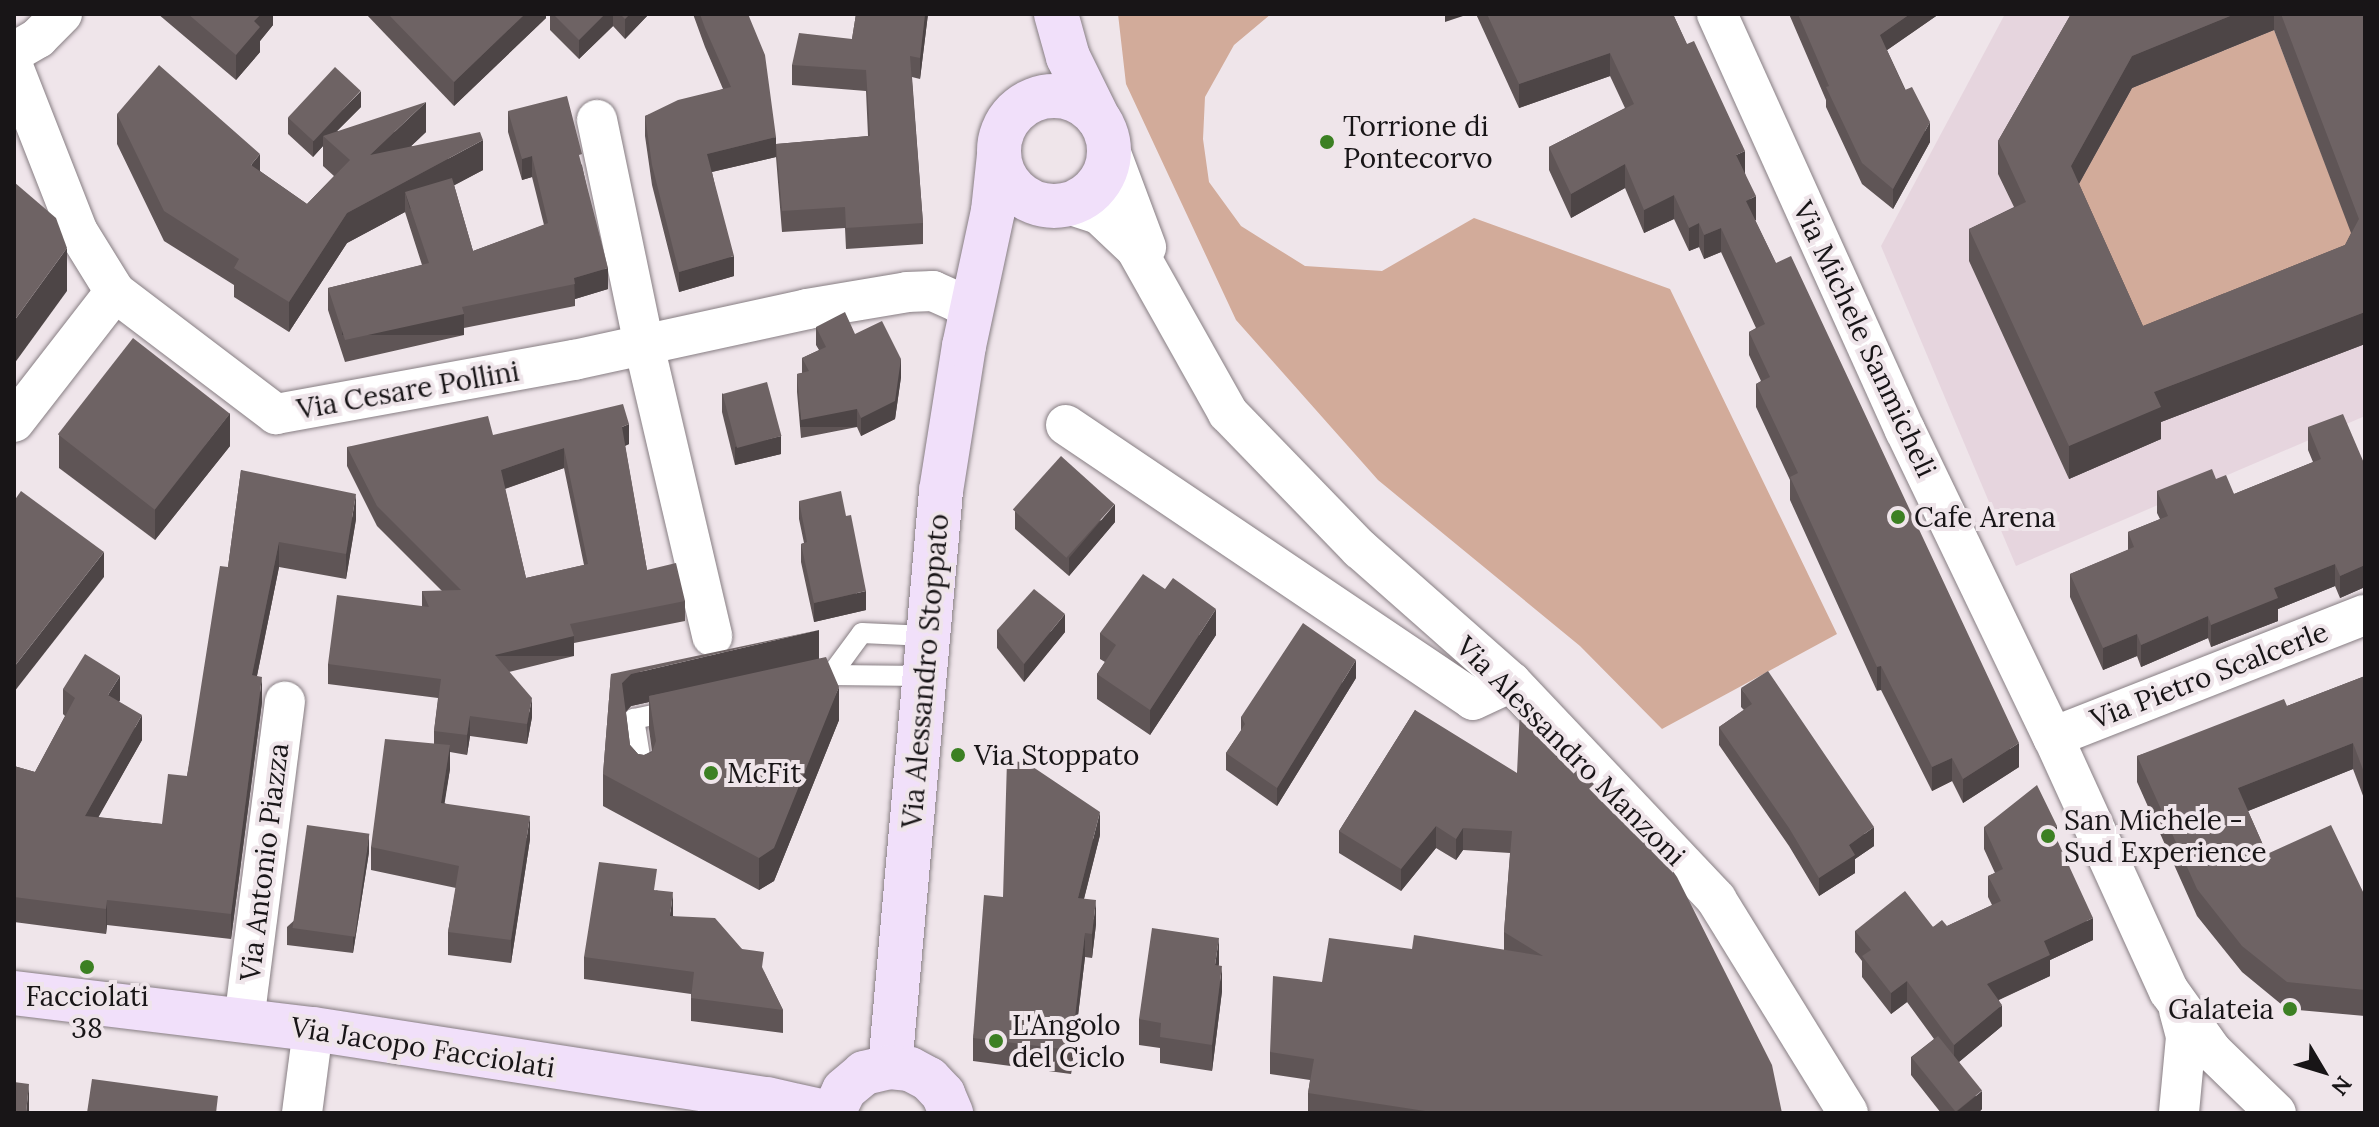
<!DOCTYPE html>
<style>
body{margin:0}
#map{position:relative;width:2379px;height:1127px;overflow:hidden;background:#efe5ea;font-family:Lora,serif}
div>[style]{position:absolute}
.built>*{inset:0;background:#e6d5de}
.green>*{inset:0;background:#d2ab9a}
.roads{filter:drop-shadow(0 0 2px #877e83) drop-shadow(0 0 2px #877e83)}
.lane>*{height:20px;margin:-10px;padding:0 10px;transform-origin:10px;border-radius:10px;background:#fff}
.street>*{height:40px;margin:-20px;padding:0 20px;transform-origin:20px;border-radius:20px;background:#fff}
.secondary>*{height:44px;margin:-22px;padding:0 22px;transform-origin:22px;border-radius:22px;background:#f1e0fa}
.secondary>.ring{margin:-22px;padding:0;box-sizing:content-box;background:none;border:44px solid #f1e0fa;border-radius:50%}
.wall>*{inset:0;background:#5f5556}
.shaded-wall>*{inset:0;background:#4d4546;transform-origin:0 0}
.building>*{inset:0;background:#6e6364;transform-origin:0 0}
.dots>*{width:22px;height:22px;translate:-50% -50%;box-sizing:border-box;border:4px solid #efe5ea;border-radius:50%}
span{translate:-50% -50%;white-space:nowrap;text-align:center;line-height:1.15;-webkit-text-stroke:8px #efe5ea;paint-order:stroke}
.poi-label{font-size:28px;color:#181517}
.left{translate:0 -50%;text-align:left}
.right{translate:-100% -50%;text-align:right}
.street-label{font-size:28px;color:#181517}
.frame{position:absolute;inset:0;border:16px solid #181517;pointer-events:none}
.north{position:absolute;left:2283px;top:1031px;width:80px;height:80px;-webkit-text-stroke:6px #efe5ea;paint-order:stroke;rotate:128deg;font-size:22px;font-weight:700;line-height:32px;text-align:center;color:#181517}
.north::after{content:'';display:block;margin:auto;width:28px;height:36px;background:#181517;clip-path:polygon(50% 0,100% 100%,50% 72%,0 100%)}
</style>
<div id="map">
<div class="built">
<div style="clip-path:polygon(2005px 14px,2365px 14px,2365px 416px,2016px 566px,1881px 246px)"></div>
</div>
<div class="green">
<div style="clip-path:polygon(1118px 14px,1271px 14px,1234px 45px,1205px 97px,1203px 139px,1209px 182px,1241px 226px,1305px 266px,1382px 271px,1474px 218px,1670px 289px,1837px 634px,1662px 729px,1580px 646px,1378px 480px,1236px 320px,1126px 84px)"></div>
<div style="clip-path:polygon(2274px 30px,2359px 252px,2143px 358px,2071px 198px,2132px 88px)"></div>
</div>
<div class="roads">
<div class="lane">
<div style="left:831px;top:675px;width:52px;rotate:-53.6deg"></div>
<div style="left:862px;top:633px;width:65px;rotate:2.6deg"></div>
<div style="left:809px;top:680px;width:23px;rotate:-13deg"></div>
<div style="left:831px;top:675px;width:92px;rotate:0.6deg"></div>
<div style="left:643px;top:775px;width:57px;rotate:-99.1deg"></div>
<div style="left:634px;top:719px;width:40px;rotate:-12deg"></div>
</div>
<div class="street">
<div style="left:1717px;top:14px;width:457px;rotate:65.7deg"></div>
<div style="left:1905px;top:430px;width:341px;rotate:64.3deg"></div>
<div style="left:2053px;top:737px;width:279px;rotate:65.5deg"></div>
<div style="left:2169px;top:991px;width:74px;rotate:54.4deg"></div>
<div style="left:2212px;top:1051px;width:89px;rotate:44.1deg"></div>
<div style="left:14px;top:52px;width:28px;rotate:-30deg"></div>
<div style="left:38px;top:38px;width:34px;rotate:-45deg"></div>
<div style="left:14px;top:69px;width:175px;rotate:68.6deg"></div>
<div style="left:78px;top:232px;width:70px;rotate:58.3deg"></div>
<div style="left:115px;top:292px;width:202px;rotate:37.2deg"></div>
<div style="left:276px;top:414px;width:303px;rotate:-10.3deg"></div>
<div style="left:574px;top:360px;width:239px;rotate:-12.3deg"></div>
<div style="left:807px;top:309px;width:101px;rotate:-9.6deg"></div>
<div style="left:907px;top:292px;width:26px;rotate:-2deg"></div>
<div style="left:933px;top:291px;width:27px;rotate:24deg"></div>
<div style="left:958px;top:302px;width:17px;rotate:45deg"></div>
<div style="left:597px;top:120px;width:230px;rotate:78.2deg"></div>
<div style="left:644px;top:345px;width:299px;rotate:76.8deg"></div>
<div style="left:1109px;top:148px;width:106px;rotate:69.5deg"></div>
<div style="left:1068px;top:204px;width:33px;rotate:18deg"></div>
<div style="left:1099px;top:214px;width:51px;rotate:43.4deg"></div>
<div style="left:1136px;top:249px;width:188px;rotate:60.7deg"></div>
<div style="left:1228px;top:413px;width:190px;rotate:45.9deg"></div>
<div style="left:1360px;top:549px;width:201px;rotate:41.4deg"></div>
<div style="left:1511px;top:682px;width:299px;rotate:46.6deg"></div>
<div style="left:1716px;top:899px;width:251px;rotate:58.3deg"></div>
<div style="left:14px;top:422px;width:165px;rotate:-52.2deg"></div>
<div style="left:1066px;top:425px;width:491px;rotate:34deg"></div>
<div style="left:1473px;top:700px;width:42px;rotate:-25.3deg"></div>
<div style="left:2053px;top:737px;width:335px;rotate:-21.4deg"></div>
<div style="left:2179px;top:1010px;width:28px;rotate:75deg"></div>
<div style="left:2186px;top:1037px;width:76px;rotate:95.3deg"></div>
<div style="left:244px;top:1021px;width:322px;rotate:-82.7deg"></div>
<div style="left:302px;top:1113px;width:85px;rotate:-82.5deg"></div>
</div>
<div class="secondary">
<div style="left:1056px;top:14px;width:45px;rotate:74.4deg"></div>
<div style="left:1068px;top:57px;width:68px;rotate:63.8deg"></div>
<div class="ring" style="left:999px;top:96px;width:66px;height:66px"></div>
<div style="left:14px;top:993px;width:301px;rotate:6.9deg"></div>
<div style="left:313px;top:1029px;width:459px;rotate:8.8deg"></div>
<div style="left:767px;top:1099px;width:64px;rotate:12.7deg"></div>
<div style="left:890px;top:1067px;width:578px;rotate:-84.94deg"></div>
<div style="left:941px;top:491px;width:147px;rotate:-81deg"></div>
<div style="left:964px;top:346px;width:138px;rotate:-77.9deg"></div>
<div style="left:993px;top:211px;width:56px;rotate:-83.9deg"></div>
<div style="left:833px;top:1113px;width:25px;rotate:-64deg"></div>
<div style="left:844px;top:1090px;width:26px;rotate:-40deg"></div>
<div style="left:864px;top:1073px;width:27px;rotate:-13deg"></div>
<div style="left:890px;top:1067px;width:20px;rotate:6deg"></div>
<div style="left:910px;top:1069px;width:21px;rotate:28deg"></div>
<div style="left:929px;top:1079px;width:21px;rotate:47deg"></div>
<div style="left:943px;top:1094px;width:21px;rotate:67deg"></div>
</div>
</div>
<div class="wall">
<div style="clip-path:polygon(158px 14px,273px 14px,273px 25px,260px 41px,260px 52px,236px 80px)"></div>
<div style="clip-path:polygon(366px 14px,546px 14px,546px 18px,454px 106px)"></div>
<div style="clip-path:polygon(550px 14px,649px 14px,625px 39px,613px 26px,579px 59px,550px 30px)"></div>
<div style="clip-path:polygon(693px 14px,748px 14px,776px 144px,868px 136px,866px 91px,792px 85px,792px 65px,852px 39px,856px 14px,928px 14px,920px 79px,912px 77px,923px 223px,923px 244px,846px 249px,845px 228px,782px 232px,776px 157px,712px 172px,734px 276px,679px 292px,652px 185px,645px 136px,645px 116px,723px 89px,705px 47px)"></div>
<div style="clip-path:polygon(1476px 14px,1673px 14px,1745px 173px,1755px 220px,2019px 767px,1963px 803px,1952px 781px,1932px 791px,1881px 690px,1877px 691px,1790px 500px,1790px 480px,1756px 407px,1756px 384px,1761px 381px,1749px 355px,1749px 332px,1756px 328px,1721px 252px,1704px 259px,1699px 247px,1689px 251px,1674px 219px,1644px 233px,1625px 188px,1571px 218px,1549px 170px,1549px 147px,1625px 108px,1610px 76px,1519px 108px)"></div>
<div style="clip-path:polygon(1789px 14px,1939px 14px,1887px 50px,1930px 142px,1893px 209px,1862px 184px,1826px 107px,1826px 100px)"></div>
<div style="clip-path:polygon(evenodd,2071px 14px,2365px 14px,2365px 344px,2161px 422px,2161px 439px,2069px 479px,1969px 261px,1969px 229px,2014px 207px,1998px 174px,1998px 141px,2071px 14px,2274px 30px,2351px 233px,2345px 245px,2143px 326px,2079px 184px,2132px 88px,2274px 30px)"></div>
<div style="clip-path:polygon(361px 107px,337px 131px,426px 132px,411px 146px,483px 170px,454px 185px,473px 251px,544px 225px,532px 177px,522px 180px,508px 132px,508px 111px,582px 165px,608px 289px,575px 299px,575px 306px,464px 328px,464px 335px,345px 362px,328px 310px,328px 288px,422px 265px,405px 212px,347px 243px,289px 332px,234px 297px,234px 285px,164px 241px,117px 144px,117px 114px,260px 171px,307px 204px,334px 176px,323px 166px,323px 146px,313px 157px,288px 134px,288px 118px)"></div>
<div style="clip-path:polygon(816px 327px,855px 334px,901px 377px,895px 419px,861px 436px,857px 427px,801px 438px,797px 392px,797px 374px,802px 373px,802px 358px,819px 350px,816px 345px)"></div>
<div style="clip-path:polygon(722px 393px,781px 454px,735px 465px,722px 412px)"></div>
<div style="clip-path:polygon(2308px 427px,2364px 463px,2365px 462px,2365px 587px,2340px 598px,2335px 586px,2278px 609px,2278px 621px,2211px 647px,2208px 638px,2141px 667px,2137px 656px,2103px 670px,2070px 597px,2070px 574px,2128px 550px,2128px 532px,2160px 519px,2157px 513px,2157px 491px,2216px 479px,2234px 494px,2313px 462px,2308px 450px)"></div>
<div style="clip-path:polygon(59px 435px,230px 446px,155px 540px,59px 468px)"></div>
<div style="clip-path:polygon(evenodd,493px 435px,629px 444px,625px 446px,647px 570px,685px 601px,685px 621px,574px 643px,574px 656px,509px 672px,532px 717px,527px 744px,470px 736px,467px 755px,450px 752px,450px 769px,444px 803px,530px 839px,511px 963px,448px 955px,448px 932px,456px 888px,371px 870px,371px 847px,434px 744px,434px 731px,438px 698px,328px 684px,328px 664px,422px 606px,422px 591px,442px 591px,377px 526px,347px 466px,347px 447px,493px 435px,564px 468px,584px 565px,526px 578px,505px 489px,564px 468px)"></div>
<div style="clip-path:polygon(241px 470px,356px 519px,346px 579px,279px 567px,257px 676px,262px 702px,231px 939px,107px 925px,106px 934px,14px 922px,14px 766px,35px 772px,65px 716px,63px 714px,63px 689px,120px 700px,119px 702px,142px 740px,98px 817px,162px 824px,187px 776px,228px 567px)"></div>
<div style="clip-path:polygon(799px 501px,866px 610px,814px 622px,801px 562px,801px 544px,804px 543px,799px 519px)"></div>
<div style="clip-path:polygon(1015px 511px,1115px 522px,1069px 576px,1015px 529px)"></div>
<div style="clip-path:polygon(997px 630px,1065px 632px,1024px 682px,997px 648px)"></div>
<div style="clip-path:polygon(1100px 633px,1216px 635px,1150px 735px,1097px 699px,1097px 674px,1105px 662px,1100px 659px)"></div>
<div style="clip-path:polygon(evenodd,819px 658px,839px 720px,774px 881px,759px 890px,603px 806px,603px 774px,611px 674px,819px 658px,649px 702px,649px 729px,652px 751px,644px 755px,638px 754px,630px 745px,626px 712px,631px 706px,649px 702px)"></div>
<div style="clip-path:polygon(2365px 676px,2365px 801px,2353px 769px,2248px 811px,2267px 854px,2365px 896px,2365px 1016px,2287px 1009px,2242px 972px,2197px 916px,2137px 782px,2137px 756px,2287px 706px)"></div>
<div style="clip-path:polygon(1356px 678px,1277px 806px,1226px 770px,1226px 753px,1241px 731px,1241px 717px)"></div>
<div style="clip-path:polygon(1741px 688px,1874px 846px,1855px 859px,1855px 873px,1819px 896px,1789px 846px,1719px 745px,1719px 727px,1744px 710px,1741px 707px)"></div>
<div style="clip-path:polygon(1415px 710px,1782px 1113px,1308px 1113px,1308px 1093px,1310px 1080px,1270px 1074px,1270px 1052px,1322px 982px,1412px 949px,1504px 950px,1504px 932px,1510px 853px,1463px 850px,1456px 860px,1436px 848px,1401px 891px,1339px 853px,1339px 831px)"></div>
<div style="clip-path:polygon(1984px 827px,2057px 840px,2093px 940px,2050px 960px,2050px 976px,1999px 1000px,2002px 1026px,1959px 1062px,1982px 1109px,1978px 1113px,1941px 1113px,1911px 1075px,1911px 1057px,1934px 1039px,1907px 1002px,1891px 1014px,1862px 977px,1862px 961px,1855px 952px,1855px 931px,1947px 926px,1992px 905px,1988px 897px,1988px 876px,1995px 873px,1984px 849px)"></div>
<div style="clip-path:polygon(1100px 835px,1084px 899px,1096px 924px,1092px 958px,1085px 957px,1071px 1074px,973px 1061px,973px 1038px,1003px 897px)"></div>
<div style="clip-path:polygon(369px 852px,353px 953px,287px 945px,287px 927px)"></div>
<div style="clip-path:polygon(657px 890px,673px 916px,742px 949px,764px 972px,783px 1010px,783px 1033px,691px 1021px,691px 994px,584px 979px,584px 957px)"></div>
<div style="clip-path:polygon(1218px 965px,1222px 991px,1212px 1071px,1160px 1063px,1160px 1048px,1139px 1045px,1139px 1019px)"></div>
</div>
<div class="shaded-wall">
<div style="clip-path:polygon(261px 14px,273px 14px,273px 25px,260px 41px,260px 52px,236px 80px,236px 55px,254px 21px)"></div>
<div style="clip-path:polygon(525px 14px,546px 14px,546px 18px,454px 106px,454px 82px)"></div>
<div style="clip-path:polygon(605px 14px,613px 14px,613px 26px,579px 59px,579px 40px)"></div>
<div style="clip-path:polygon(630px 14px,649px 14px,625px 39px,625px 19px)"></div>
<div style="clip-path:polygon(925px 14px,928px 14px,920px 79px,920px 58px)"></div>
<div style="clip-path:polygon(1445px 14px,1469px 14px,1445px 22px)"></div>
<div style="clip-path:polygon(1910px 14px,1939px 14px,1880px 55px,1880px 35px)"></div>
<div style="clip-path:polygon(2235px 14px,2274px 14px,2274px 30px,2132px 88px,2071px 198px,2071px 166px,2132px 56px)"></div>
<div style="clip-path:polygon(1610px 53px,1610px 76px,1519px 108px,1519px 84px)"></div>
<div style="clip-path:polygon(361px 91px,361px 107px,328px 140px,323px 136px,323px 146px,313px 157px,313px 140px)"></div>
<div style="clip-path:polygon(426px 102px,426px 132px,370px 185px,370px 155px)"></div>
<div style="clip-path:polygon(1930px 122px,1930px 142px,1893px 209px,1893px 189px)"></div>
<div style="clip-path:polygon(776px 137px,776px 157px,707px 173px,707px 154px)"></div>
<div style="clip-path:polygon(483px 140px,483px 170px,410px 209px,405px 192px,405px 212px,347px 243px,289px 332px,289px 302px,347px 213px)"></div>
<div style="clip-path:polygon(1745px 151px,1745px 175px,1736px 155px)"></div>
<div style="clip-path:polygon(260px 154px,260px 184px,251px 165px)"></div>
<div style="clip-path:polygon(532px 156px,532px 177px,522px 180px,522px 159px)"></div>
<div style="clip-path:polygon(1625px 164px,1625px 188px,1571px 218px,1571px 194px)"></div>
<div style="clip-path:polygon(1674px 195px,1674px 219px,1644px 233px,1644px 210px)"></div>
<div style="clip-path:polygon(1756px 196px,1756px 220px,1746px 225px,1746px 201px)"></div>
<div style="clip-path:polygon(1699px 223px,1699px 247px,1689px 251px,1689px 228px)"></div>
<div style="clip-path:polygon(1721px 228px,1721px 252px,1704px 259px,1704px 235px)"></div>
<div style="clip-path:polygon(67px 248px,67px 291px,14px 364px,14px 321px)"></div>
<div style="clip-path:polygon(734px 256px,734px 276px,679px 292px,679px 272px)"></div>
<div style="clip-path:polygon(608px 268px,608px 289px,575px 299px,574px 278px)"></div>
<div style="clip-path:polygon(2365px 312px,2365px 344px,2161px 422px,2161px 439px,2069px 479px,2069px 446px,2154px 392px)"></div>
<div style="left:464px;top:314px;width:21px;height:122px;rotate:90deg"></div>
<div style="clip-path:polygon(901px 359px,901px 377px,895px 419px,861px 436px,861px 418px)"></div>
<div style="left:857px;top:409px;width:18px;height:57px;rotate:90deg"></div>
<div style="clip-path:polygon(230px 413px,230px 446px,155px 540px,155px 508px)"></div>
<div style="clip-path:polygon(629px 424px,629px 444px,622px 447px,622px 427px)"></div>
<div style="clip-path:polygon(781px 436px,781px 454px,735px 465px,735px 447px)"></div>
<div style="clip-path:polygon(564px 448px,564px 468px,501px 490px,501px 470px)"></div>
<div style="clip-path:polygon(356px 494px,356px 519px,346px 579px,346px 554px)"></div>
<div style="clip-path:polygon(1115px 504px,1115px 522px,1069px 576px,1069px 558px)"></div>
<div style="clip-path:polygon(279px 542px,279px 567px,252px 700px,252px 675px)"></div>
<div style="clip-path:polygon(104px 552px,104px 577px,14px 692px,14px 667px)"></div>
<div style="clip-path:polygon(2335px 564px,2335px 586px,2278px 609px,2278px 621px,2211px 647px,2211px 625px,2274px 588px)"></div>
<div style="clip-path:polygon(2365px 565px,2365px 587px,2340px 598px,2340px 576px)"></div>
<div style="clip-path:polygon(866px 591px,866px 610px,814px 622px,814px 603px)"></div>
<div style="clip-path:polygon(1216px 609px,1216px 635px,1150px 735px,1150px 710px)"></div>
<div style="clip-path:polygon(1065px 614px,1065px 632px,1024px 682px,1024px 664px)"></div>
<div style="clip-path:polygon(2208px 616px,2208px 638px,2141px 667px,2141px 645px)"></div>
<div style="clip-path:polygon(819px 630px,819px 663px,649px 696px,649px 702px,631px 706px,622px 715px,622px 683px,631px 674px)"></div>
<div style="clip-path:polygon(2137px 634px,2137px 656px,2103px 670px,2103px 648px)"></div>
<div style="left:574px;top:636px;width:20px;height:81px;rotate:90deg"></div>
<div style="clip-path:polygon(1356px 660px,1356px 678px,1277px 806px,1277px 788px)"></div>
<div style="left:1881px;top:666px;width:24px;height:4px;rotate:90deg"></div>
<div style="clip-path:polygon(120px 676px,120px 700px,108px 720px,108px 695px)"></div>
<div style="clip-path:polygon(262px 677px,262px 702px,231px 939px,231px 914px)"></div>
<div style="clip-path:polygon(839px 687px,839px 720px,774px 881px,759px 890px,759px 858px)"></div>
<div style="clip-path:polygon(532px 698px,532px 717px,527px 744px,527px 724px)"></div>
<div style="clip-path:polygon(142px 715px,142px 740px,85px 841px,85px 816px)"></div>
<div style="clip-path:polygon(470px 716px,470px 736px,467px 755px,467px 735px)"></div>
<div style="clip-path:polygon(2019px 743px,2019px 767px,1963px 803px,1963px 779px)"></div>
<div style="clip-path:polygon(2353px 743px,2353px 769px,2238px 815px,2238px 788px)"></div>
<div style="clip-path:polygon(450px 745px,450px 769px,441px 826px,441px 803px)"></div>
<div style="clip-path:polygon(1952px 758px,1952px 781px,1932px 791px,1932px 767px)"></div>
<div style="clip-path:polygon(1100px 812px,1100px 835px,1078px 922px,1078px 898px)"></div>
<div style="clip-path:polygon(530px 816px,530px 839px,511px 963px,511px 940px)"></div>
<div style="clip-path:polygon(1436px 826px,1436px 848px,1401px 891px,1401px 869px)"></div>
<div style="clip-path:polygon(2057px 826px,2057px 848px,2052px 829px)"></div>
<div style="clip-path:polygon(1874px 827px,1874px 846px,1855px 859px,1855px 873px,1819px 896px,1819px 878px,1849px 845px)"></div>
<div style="clip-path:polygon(1463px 828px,1463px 850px,1456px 860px,1456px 839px)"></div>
<div style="clip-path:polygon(369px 834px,369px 852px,353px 953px,353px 935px)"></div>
<div style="clip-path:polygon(673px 892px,673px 915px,670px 939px,670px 916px)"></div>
<div style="clip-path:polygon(107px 900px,107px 925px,106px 934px,106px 909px)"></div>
<div style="clip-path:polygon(1096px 900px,1096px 924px,1092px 958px,1092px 934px)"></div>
<div style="clip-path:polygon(2093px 918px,2093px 940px,2050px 960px,2050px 976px,1987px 1005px,1987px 984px,2044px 941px)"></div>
<div style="clip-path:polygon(1085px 933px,1085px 957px,1071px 1074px,1071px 1050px)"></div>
<div style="clip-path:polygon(1219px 938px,1219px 964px,1215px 990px,1215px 965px)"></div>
<div style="clip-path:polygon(1222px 966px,1222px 991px,1212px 1071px,1212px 1045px)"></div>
<div style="clip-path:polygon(1907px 981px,1907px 1002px,1891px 1014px,1891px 993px)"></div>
<div style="clip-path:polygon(2002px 1005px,2002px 1026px,1954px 1066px,1954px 1045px)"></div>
<div style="clip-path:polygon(29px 1084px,29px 1113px,26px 1113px)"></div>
<div style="clip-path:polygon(1982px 1091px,1982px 1109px,1978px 1113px,1955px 1113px)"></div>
</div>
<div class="building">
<div style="clip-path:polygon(188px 14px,261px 14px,254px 21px,260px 27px,236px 55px)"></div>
<div style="clip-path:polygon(388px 14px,525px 14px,454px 82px)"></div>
<div style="clip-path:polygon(553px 14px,605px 14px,579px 40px)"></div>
<div style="clip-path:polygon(620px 14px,630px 14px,625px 19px)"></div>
<div style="clip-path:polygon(700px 14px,748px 14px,765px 55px,776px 137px,707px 154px,734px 256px,679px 272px,652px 165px,645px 116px,678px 100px,731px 87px,705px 28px)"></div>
<div style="clip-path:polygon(856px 14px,925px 14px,920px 58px,910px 56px,923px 223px,846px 228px,845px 207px,782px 211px,776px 144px,870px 136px,866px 70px,792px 65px,799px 33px,852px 39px)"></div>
<div style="clip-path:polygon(1487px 14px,1673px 14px,1687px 44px,1694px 41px,1745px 151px,1736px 155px,1756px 196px,1746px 201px,1776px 263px,1791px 256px,2019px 743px,1963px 779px,1952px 758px,1932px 767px,1881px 666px,1877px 667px,1790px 477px,1798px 473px,1756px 384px,1770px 377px,1749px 332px,1765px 324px,1721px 228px,1704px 235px,1699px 223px,1689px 228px,1674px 195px,1644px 210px,1625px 164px,1571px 194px,1549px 147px,1634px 104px,1610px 53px,1519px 84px)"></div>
<div style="clip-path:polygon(1798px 14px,1910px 14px,1880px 35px,1905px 90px,1912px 87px,1930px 122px,1893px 189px,1862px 163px,1826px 87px,1829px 86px)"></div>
<div style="clip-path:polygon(2071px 14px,2235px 14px,2132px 56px,2071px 166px,2143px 326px,2345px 245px,2359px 219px,2281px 14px,2365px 14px,2365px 312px,2154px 392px,2161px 407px,2069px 446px,1969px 229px,2026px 202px,1998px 141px)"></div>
<div style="clip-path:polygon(159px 65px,260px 154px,251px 165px,307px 204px,350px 160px,323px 136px,426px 102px,370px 155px,480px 132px,483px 140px,347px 213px,289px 302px,234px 268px,239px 259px,164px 211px,117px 114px)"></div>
<div style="left:335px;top:67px;width:35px;height:69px;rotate:43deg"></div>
<div style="clip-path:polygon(567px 96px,582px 154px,579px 155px,608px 268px,574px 278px,575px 284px,462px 307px,464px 314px,345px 340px,328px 288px,429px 263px,405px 192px,452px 178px,473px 251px,548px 223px,532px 156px,522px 159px,508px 111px)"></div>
<div style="clip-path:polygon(14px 182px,56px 218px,67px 248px,14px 321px)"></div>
<div style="clip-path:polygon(845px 312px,855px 334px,882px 321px,901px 359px,895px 401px,861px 418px,857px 409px,801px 420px,797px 374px,809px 371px,802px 358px,826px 347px,816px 327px)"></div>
<div style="left:133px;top:338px;width:123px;height:122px;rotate:38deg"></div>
<div style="left:767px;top:382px;width:56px;height:46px;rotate:75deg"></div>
<div style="clip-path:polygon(evenodd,623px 404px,629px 424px,622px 427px,647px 570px,676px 563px,685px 601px,570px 624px,574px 636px,495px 655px,532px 698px,527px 724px,470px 716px,467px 735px,434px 731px,441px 679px,328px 664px,337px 595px,429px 607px,422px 591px,461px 590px,377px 506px,347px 447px,488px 416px,493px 435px,623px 404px,564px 448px,588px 564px,526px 578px,501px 470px,564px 448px)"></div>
<div style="clip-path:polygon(2343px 414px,2364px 463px,2365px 462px,2365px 565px,2340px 576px,2335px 564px,2274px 588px,2278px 598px,2211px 625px,2208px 616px,2141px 645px,2137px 634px,2103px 648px,2070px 574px,2134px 547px,2128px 532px,2168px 516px,2157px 491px,2212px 469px,2216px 479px,2226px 475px,2234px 494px,2321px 459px,2308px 427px)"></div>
<div style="left:1061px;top:456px;width:72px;height:72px;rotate:42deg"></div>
<div style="clip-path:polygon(241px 470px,356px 494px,346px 554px,279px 542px,252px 675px,262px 677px,231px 914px,107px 900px,106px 909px,14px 897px,14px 766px,35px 772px,75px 698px,63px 689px,85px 654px,120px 676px,108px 695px,142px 715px,85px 816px,162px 824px,168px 774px,187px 776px,220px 566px,228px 567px)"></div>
<div style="clip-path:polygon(21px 491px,104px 552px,14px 667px,14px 501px)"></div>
<div style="clip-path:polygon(841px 491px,846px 516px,851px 515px,866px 591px,814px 603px,801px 544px,807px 542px,799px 501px)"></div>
<div style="clip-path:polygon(1143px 574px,1165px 589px,1173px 578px,1216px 609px,1150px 710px,1097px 674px,1116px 645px,1100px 633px)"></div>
<div style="clip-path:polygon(1034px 589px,1065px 614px,1024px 664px,997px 630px)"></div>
<div style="clip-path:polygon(1303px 623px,1356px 660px,1277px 788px,1226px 753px,1245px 724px,1241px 717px)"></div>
<div style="clip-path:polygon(819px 630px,631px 674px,622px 683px,630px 745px,638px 754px,644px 755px,652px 752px,656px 741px,649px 696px,826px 657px,839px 687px,774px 848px,759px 858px,603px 774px,611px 674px)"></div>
<div style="clip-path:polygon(1768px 671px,1874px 827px,1849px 845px,1855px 855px,1819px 878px,1789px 828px,1719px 727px,1752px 704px,1741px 688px)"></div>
<div style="clip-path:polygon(2365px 676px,2365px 775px,2353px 743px,2238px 788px,2267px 854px,2331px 825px,2365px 896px,2365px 990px,2287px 982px,2242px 946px,2197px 889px,2137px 756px,2284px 699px,2287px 706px)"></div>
<div style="clip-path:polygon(1520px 708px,1659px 851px,1677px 877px,1772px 1065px,1782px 1113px,1438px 1113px,1308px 1093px,1314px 1059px,1270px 1052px,1273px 976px,1322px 982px,1329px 938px,1412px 949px,1414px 935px,1543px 956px,1504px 932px,1512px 831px,1463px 828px,1456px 839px,1436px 826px,1401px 869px,1339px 831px,1415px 710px,1517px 773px)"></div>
<div style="clip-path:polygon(385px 739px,450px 745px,441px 803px,530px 816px,511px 940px,448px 932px,459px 866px,371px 847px)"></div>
<div style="clip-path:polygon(1007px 760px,1027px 763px,1100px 812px,1078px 898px,1096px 900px,1092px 934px,1085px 933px,1071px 1050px,973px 1038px,984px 895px,1003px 897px)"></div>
<div style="clip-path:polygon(2037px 785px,2057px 826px,2052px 829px,2093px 918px,2044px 941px,2050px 955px,1987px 984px,2002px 1005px,1954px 1045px,1907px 981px,1891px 993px,1862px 956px,1871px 950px,1855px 931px,1905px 891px,1933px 927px,1942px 920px,1947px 926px,2001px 901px,1988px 876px,2003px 869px,1984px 827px)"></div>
<div style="left:307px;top:825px;width:63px;height:104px;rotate:8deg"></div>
<div style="clip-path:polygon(599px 862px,657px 869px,654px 890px,673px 892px,670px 916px,715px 918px,742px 949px,764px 952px,762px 967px,783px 1010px,691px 998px,694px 972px,584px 957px)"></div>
<div style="clip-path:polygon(1152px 928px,1219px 938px,1215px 965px,1222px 966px,1212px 1045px,1160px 1037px,1161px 1023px,1139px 1019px)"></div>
<div style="left:1938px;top:1036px;width:70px;height:34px;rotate:51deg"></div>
<div style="clip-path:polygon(92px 1079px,218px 1096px,216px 1113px,87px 1113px)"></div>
<div style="clip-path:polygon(14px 1082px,29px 1084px,26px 1113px,14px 1113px)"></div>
</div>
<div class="dots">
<div style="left:1327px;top:142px;background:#3c8023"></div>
<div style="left:1898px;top:517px;background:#3c8023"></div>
<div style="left:958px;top:755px;background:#3c8023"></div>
<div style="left:711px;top:773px;background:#3c8023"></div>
<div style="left:2048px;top:836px;background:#3c8023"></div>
<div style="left:87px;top:967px;background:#3c8023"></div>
<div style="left:2290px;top:1009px;background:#3c8023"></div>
<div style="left:996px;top:1041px;background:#3c8023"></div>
</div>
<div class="poi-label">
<span class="left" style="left:1343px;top:142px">Torrione di<br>Pontecorvo</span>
<span class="left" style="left:1914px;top:517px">Cafe Arena</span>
<span class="left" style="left:974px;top:755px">Via Stoppato</span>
<span class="left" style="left:727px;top:773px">McFit</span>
<span class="left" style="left:2064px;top:836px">San Michele -<br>Sud Experience</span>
<span style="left:87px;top:1012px">Facciolati<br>38</span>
<span class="right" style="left:2274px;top:1009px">Galateia</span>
<span class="left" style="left:1012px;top:1041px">L'Angolo<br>del Ciclo</span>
</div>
<div class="street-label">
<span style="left:1865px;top:339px;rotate:65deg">Via Michele Sanmicheli</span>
<span style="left:408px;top:390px;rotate:-10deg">Via Cesare Pollini</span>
<span style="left:925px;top:671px;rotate:-85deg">Via Alessandro Stoppato</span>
<span style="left:2209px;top:675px;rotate:-21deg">Via Pietro Scalcerle</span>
<span style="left:1571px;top:751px;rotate:45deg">Via Alessandro Manzoni</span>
<span style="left:264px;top:862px;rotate:-83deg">Via Antonio Piazza</span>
<span style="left:423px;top:1047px;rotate:9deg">Via Jacopo Facciolati</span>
</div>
<div class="frame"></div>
<div class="north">N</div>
</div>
